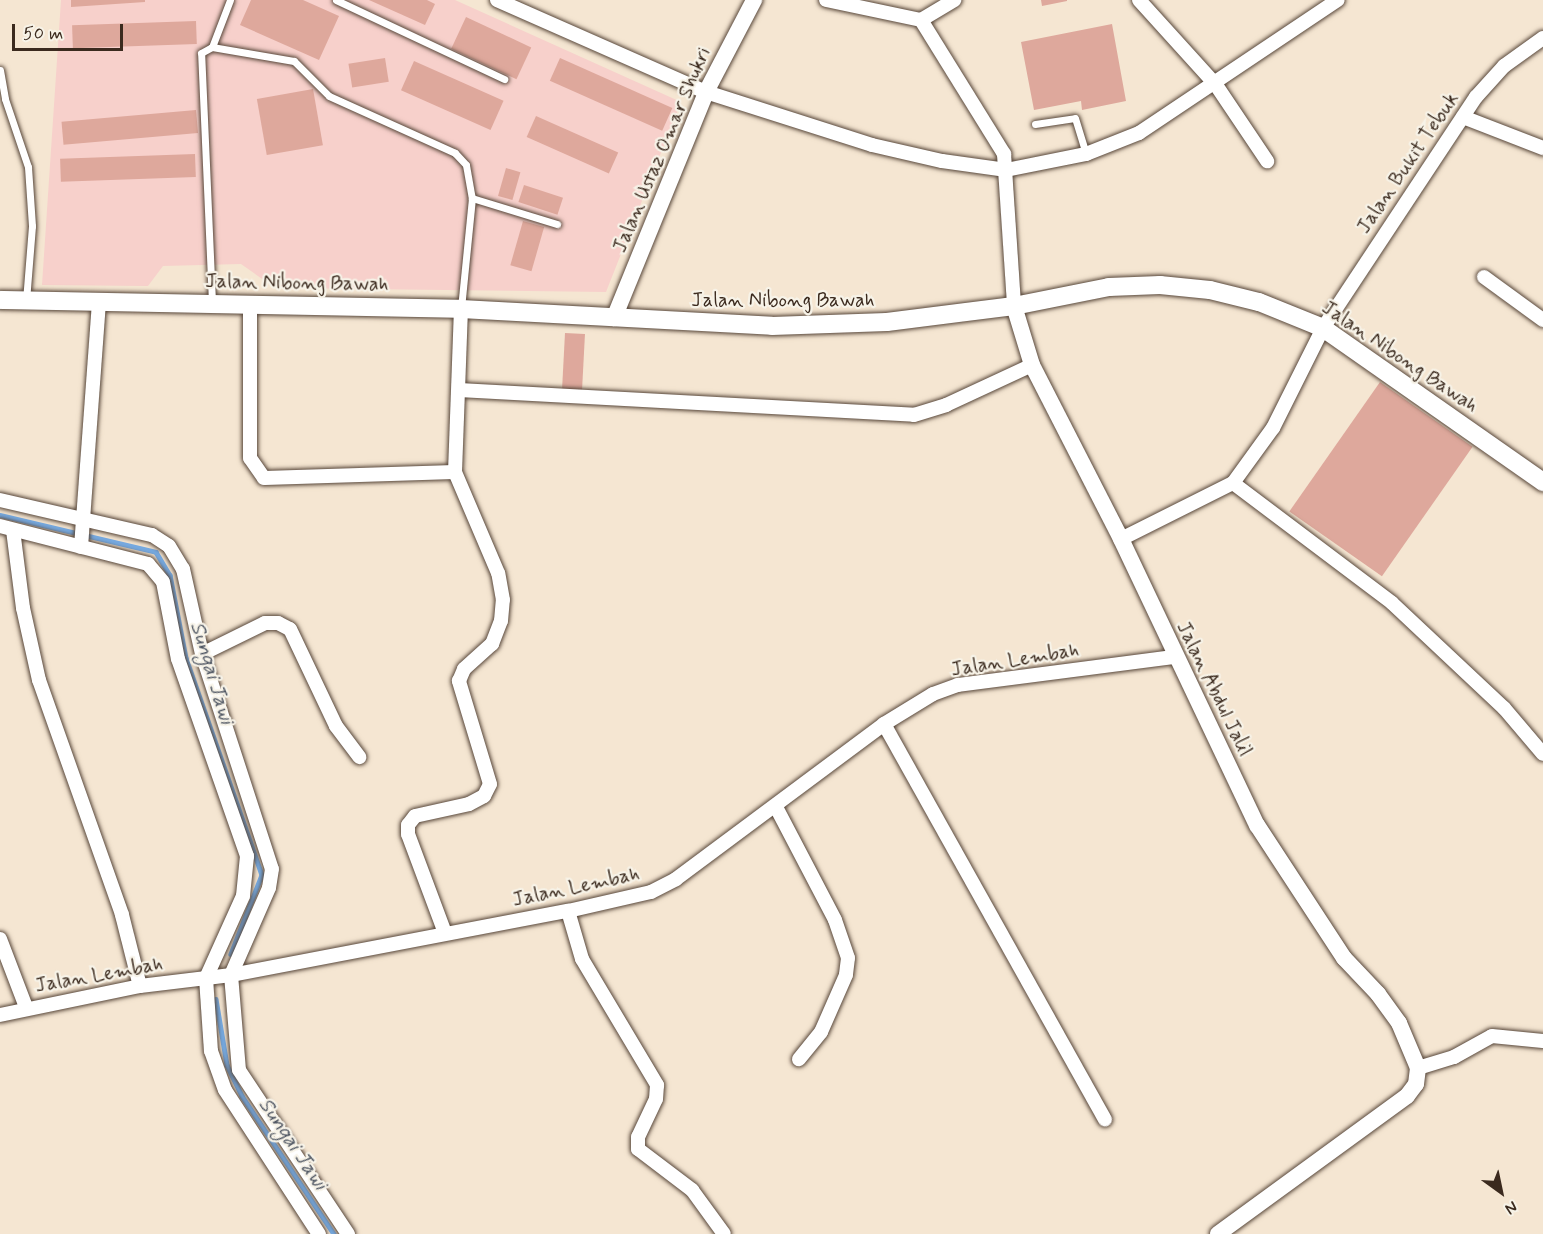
<!DOCTYPE html>
<style>
body{margin:0}
#map{position:relative;width:1543px;height:1234px;overflow:hidden;background:#f5e6d2;font-family:Mynerve,sans-serif}
div>[style]{position:absolute}
.built>*{inset:0;background:#f7d0cb}
.stream>*{height:4.5px;margin:-2.25px;padding:0 2.25px;transform-origin:2.25px;border-radius:2.25px;background:#76aae2}
.building>*{inset:0;background:#dea89c;transform-origin:0 0}
.roads{filter:drop-shadow(0 0 2px #574639) drop-shadow(0 0 2px #574639)}
.service>*{height:7px;margin:-3.5px;padding:0 3.5px;transform-origin:3.5px;border-radius:3.5px;background:#fff}
.minor>*{height:14px;margin:-7px;padding:0 7px;transform-origin:7px;border-radius:7px;background:#fff}
.tertiary>*{height:16px;margin:-8px;padding:0 8px;transform-origin:8px;border-radius:8px;background:#fff}
.secondary>*{height:18px;margin:-9px;padding:0 9px;transform-origin:9px;border-radius:9px;background:#fff}
span{translate:-50% -50%;white-space:nowrap;text-align:center;line-height:1.15;-webkit-text-stroke:4.5px #f7f3e8;paint-order:stroke}
.street-label{font-size:20px;color:#3b2a1e}
.water-label{font-size:21px;color:#505763;font-style:italic}
.north{position:absolute;left:1471px;top:1162px;width:60px;height:60px;-webkit-text-stroke:4px #f7f3e8;paint-order:stroke;rotate:147deg;font-size:16px;font-weight:700;line-height:24px;text-align:center;color:#3b2a1e}
.north::after{content:'';display:block;margin:auto;width:21px;height:27px;background:#3b2a1e;clip-path:polygon(50% 0,100% 100%,50% 72%,0 100%)}
.scale{position:absolute;left:12px;top:24px;width:111px;height:27px;box-sizing:border-box;border:3px solid #3b2a1e;border-top:0;padding-left:8px;font-size:18px;line-height:21px;white-space:nowrap;color:#3b2a1e;-webkit-text-stroke:4px #f7f3e8;paint-order:stroke}
</style>
<div id="map">
<div class="built">
<div style="clip-path:polygon(61px 0,455px 0,681px 102px,606px 292px,275px 288px,241px 264px,163px 266px,148px 286px,42px 285px)"></div>
</div>
<div class="stream">
<div style="left:0;top:515px;width:160px;rotate:13.3deg"></div>
<div style="left:156px;top:552px;width:27px;rotate:59deg"></div>
<div style="left:170px;top:575px;width:85px;rotate:79.1deg"></div>
<div style="left:186px;top:658px;width:230px;rotate:70.7deg"></div>
<div style="left:262px;top:875px;width:85px;rotate:111.4deg"></div>
<div style="left:216px;top:999px;width:67px;rotate:80.5deg"></div>
<div style="left:227px;top:1065px;width:34px;rotate:64deg"></div>
<div style="left:242px;top:1096px;width:166px;rotate:56.3deg"></div>
</div>
<div class="building">
<div style="clip-path:polygon(71px 0,145px 0,145px 2px,71px 7px)"></div>
<div style="clip-path:polygon(251px 0,303px 0,339px 16px,319px 60px,240px 25px)"></div>
<div style="clip-path:polygon(369px 0,427px 0,435px 4px,425px 25px)"></div>
<div style="clip-path:polygon(1041px 0,1067px 0,1067px 1px,1042px 6px)"></div>
<div style="left:466px;top:17px;width:72px;height:35px;rotate:25deg"></div>
<div style="left:196px;top:21px;width:23px;height:124px;rotate:88deg"></div>
<div style="clip-path:polygon(1112px 24px,1126px 101px,1082px 110px,1081px 101px,1034px 110px,1021px 42px)"></div>
<div style="left:385px;top:58px;width:24px;height:37px;rotate:81deg"></div>
<div style="left:560px;top:58px;width:123px;height:25px;rotate:24deg"></div>
<div style="left:414px;top:61px;width:98px;height:32px;rotate:24deg"></div>
<div style="left:313px;top:89px;width:57px;height:57px;rotate:80deg"></div>
<div style="left:196px;top:110px;width:23px;height:135px;rotate:85deg"></div>
<div style="left:536px;top:116px;width:90px;height:23px;rotate:24deg"></div>
<div style="left:195px;top:154px;width:23px;height:135px;rotate:88deg"></div>
<div style="left:506px;top:168px;width:15px;height:29px;rotate:16deg"></div>
<div style="left:524px;top:185px;width:41px;height:18px;rotate:18deg"></div>
<div style="left:523px;top:221px;width:22px;height:46px;rotate:16deg"></div>
<div style="left:565px;top:333px;width:20px;height:57px;rotate:3deg"></div>
<div style="left:1380px;top:382px;width:113px;height:158px;rotate:35deg"></div>
</div>
<div class="roads">
<div class="service">
<div style="left:336px;top:0;width:186px;rotate:25.2deg"></div>
<div style="left:212px;top:47px;width:50px;rotate:-69deg"></div>
<div style="left:0;top:70px;width:29px;rotate:80deg"></div>
<div style="left:5px;top:99px;width:72px;rotate:71.3deg"></div>
<div style="left:28px;top:167px;width:59px;rotate:86.1deg"></div>
<div style="left:32px;top:226px;width:74px;rotate:94.6deg"></div>
<div style="left:1035px;top:124px;width:40px;rotate:-8.5deg"></div>
<div style="left:1075px;top:118px;width:38px;rotate:73deg"></div>
<div style="left:472px;top:198px;width:89px;rotate:17deg"></div>
<div style="left:212px;top:302px;width:249px;rotate:-92.5deg"></div>
<div style="left:201px;top:53px;width:13px;rotate:-29deg"></div>
<div style="left:212px;top:47px;width:83px;rotate:9.7deg"></div>
<div style="left:294px;top:61px;width:49px;rotate:45deg"></div>
<div style="left:329px;top:96px;width:138px;rotate:24.3deg"></div>
<div style="left:455px;top:153px;width:16px;rotate:47deg"></div>
<div style="left:466px;top:165px;width:34px;rotate:80deg"></div>
<div style="left:472px;top:198px;width:112px;rotate:95.7deg"></div>
</div>
<div class="minor">
<div style="left:497px;top:0;width:228px;rotate:23.8deg"></div>
<div style="left:706px;top:92px;width:174px;rotate:17.7deg"></div>
<div style="left:872px;top:145px;width:72px;rotate:12.9deg"></div>
<div style="left:942px;top:161px;width:65px;rotate:8deg"></div>
<div style="left:1006px;top:170px;width:82px;rotate:-11.3deg"></div>
<div style="left:1086px;top:154px;width:57px;rotate:-21.6deg"></div>
<div style="left:1139px;top:133px;width:239px;rotate:-33.8deg"></div>
<div style="left:826px;top:0;width:97px;rotate:11.9deg"></div>
<div style="left:921px;top:20px;width:39px;rotate:-31deg"></div>
<div style="left:1139px;top:0;width:115px;rotate:47.8deg"></div>
<div style="left:1216px;top:85px;width:92px;rotate:56.1deg"></div>
<div style="left:921px;top:20px;width:158px;rotate:58.2deg"></div>
<div style="left:1004px;top:154px;width:152px;rotate:86.2deg"></div>
<div style="left:1463px;top:117px;width:86px;rotate:21.2deg"></div>
<div style="left:1484px;top:277px;width:73px;rotate:36.1deg"></div>
<div style="left:250px;top:303px;width:155px;rotate:90deg"></div>
<div style="left:250px;top:458px;width:24px;rotate:55deg"></div>
<div style="left:264px;top:478px;width:191px;rotate:-1.8deg"></div>
<div style="left:459px;top:390px;width:456px;rotate:3.1deg"></div>
<div style="left:914px;top:415px;width:34px;rotate:-17deg"></div>
<div style="left:946px;top:405px;width:95px;rotate:-24.9deg"></div>
<div style="left:1233px;top:483px;width:199px;rotate:37deg"></div>
<div style="left:1392px;top:603px;width:154px;rotate:43.2deg"></div>
<div style="left:1504px;top:708px;width:60px;rotate:49.7deg"></div>
<div style="left:0;top:500px;width:156px;rotate:13deg"></div>
<div style="left:152px;top:535px;width:20px;rotate:33deg"></div>
<div style="left:169px;top:546px;width:27px;rotate:59deg"></div>
<div style="left:183px;top:569px;width:87px;rotate:77.4deg"></div>
<div style="left:202px;top:654px;width:226px;rotate:72deg"></div>
<div style="left:272px;top:869px;width:19px;rotate:99deg"></div>
<div style="left:269px;top:888px;width:95px;rotate:113.6deg"></div>
<div style="left:231px;top:975px;width:95px;rotate:85.2deg"></div>
<div style="left:239px;top:1070px;width:197px;rotate:56.4deg"></div>
<div style="left:0;top:526px;width:153px;rotate:14.4deg"></div>
<div style="left:148px;top:564px;width:23px;rotate:50deg"></div>
<div style="left:163px;top:582px;width:78px;rotate:79deg"></div>
<div style="left:178px;top:659px;width:209px;rotate:70.7deg"></div>
<div style="left:247px;top:856px;width:40px;rotate:95.7deg"></div>
<div style="left:243px;top:896px;width:90px;rotate:114.3deg"></div>
<div style="left:206px;top:978px;width:73px;rotate:86.1deg"></div>
<div style="left:211px;top:1051px;width:41px;rotate:70.3deg"></div>
<div style="left:225px;top:1090px;width:172px;rotate:56.9deg"></div>
<div style="left:13px;top:530px;width:79px;rotate:82.7deg"></div>
<div style="left:23px;top:608px;width:74px;rotate:77.5deg"></div>
<div style="left:39px;top:680px;width:249px;rotate:70.5deg"></div>
<div style="left:122px;top:915px;width:73px;rotate:75.8deg"></div>
<div style="left:1121px;top:539px;width:125px;rotate:-26.6deg"></div>
<div style="left:1233px;top:483px;width:68px;rotate:-54deg"></div>
<div style="left:1273px;top:428px;width:112px;rotate:-63.4deg"></div>
<div style="left:1323px;top:328px;width:277px;rotate:-56.5deg"></div>
<div style="left:1476px;top:97px;width:42px;rotate:-47.9deg"></div>
<div style="left:1504px;top:66px;width:48px;rotate:-35.7deg"></div>
<div style="left:81px;top:547px;width:246px;rotate:-85.8deg"></div>
<div style="left:202px;top:654px;width:70px;rotate:-26.2deg"></div>
<div style="left:265px;top:623px;width:13px"></div>
<div style="left:278px;top:623px;width:13px;rotate:27deg"></div>
<div style="left:290px;top:629px;width:107px;rotate:64.6deg"></div>
<div style="left:336px;top:726px;width:39px;rotate:53deg"></div>
<div style="left:884px;top:724px;width:453px;rotate:60.8deg"></div>
<div style="left:776px;top:807px;width:127px;rotate:62.4deg"></div>
<div style="left:835px;top:920px;width:40px;rotate:71.1deg"></div>
<div style="left:848px;top:958px;width:17px;rotate:97deg"></div>
<div style="left:846px;top:975px;width:62px;rotate:113.7deg"></div>
<div style="left:821px;top:1032px;width:35px;rotate:129deg"></div>
<div style="left:568px;top:911px;width:50px;rotate:73.7deg"></div>
<div style="left:582px;top:959px;width:147px;rotate:59.2deg"></div>
<div style="left:657px;top:1085px;width:14px;rotate:94deg"></div>
<div style="left:656px;top:1099px;width:42px;rotate:115.3deg"></div>
<div style="left:638px;top:1137px;width:12px;rotate:90deg"></div>
<div style="left:638px;top:1149px;width:68px;rotate:37.2deg"></div>
<div style="left:692px;top:1190px;width:54px;rotate:54deg"></div>
<div style="left:445px;top:933px;width:106px;rotate:-110.5deg"></div>
<div style="left:408px;top:834px;width:9px;rotate:-90deg"></div>
<div style="left:408px;top:825px;width:11px;rotate:-52deg"></div>
<div style="left:415px;top:816px;width:55px;rotate:-12.5deg"></div>
<div style="left:469px;top:804px;width:17px;rotate:-28deg"></div>
<div style="left:484px;top:796px;width:13px;rotate:-63deg"></div>
<div style="left:490px;top:784px;width:108px;rotate:-106.8deg"></div>
<div style="left:459px;top:681px;width:13px;rotate:-67deg"></div>
<div style="left:464px;top:669px;width:38px;rotate:-42deg"></div>
<div style="left:492px;top:644px;width:25px;rotate:-69deg"></div>
<div style="left:501px;top:621px;width:21px;rotate:-85deg"></div>
<div style="left:503px;top:600px;width:27px;rotate:-100deg"></div>
<div style="left:498px;top:573px;width:110px;rotate:-113.1deg"></div>
<div style="left:455px;top:472px;width:163px;rotate:-87.9deg"></div>
<div style="left:0;top:939px;width:73px;rotate:69.1deg"></div>
<div style="left:0;top:1015px;width:143px;rotate:-11.7deg"></div>
<div style="left:140px;top:986px;width:92px;rotate:-6.9deg"></div>
<div style="left:231px;top:975px;width:343px;rotate:-10.8deg"></div>
<div style="left:568px;top:911px;width:85px;rotate:-12.9deg"></div>
<div style="left:651px;top:892px;width:28px;rotate:-27deg"></div>
<div style="left:676px;top:879px;width:259px;rotate:-36.7deg"></div>
<div style="left:884px;top:724px;width:57px;rotate:-31.5deg"></div>
<div style="left:933px;top:694px;width:27px;rotate:-20deg"></div>
<div style="left:958px;top:685px;width:218px;rotate:-7.4deg"></div>
<div style="left:1418px;top:1068px;width:38px;rotate:-17deg"></div>
<div style="left:1454px;top:1057px;width:43px;rotate:-28.9deg"></div>
<div style="left:1492px;top:1036px;width:51px;rotate:5.6deg"></div>
</div>
<div class="tertiary">
<div style="left:1014px;top:306px;width:62px;rotate:73deg"></div>
<div style="left:1032px;top:365px;width:195px;rotate:62.9deg"></div>
<div style="left:1121px;top:539px;width:317px;rotate:64.6deg"></div>
<div style="left:1257px;top:825px;width:159px;rotate:56.8deg"></div>
<div style="left:1344px;top:958px;width:50px;rotate:46.6deg"></div>
<div style="left:1378px;top:994px;width:36px;rotate:54deg"></div>
<div style="left:1399px;top:1023px;width:49px;rotate:67.1deg"></div>
<div style="left:1418px;top:1068px;width:16px;rotate:97deg"></div>
<div style="left:1416px;top:1084px;width:15px;rotate:127deg"></div>
<div style="left:1407px;top:1096px;width:234px;rotate:143.9deg"></div>
<div style="left:614px;top:318px;width:244px;rotate:-67.8deg"></div>
<div style="left:706px;top:92px;width:104px;rotate:-62.4deg"></div>
</div>
<div class="secondary">
<div style="left:0;top:300px;width:461px;rotate:1.1deg"></div>
<div style="left:461px;top:309px;width:311px;rotate:3.1deg"></div>
<div style="left:772px;top:326px;width:115px;rotate:-2deg"></div>
<div style="left:887px;top:322px;width:128px;rotate:-7.2deg"></div>
<div style="left:1014px;top:306px;width:97px;rotate:-11.3deg"></div>
<div style="left:1109px;top:287px;width:51px;rotate:-2.2deg"></div>
<div style="left:1160px;top:285px;width:50px;rotate:5.7deg"></div>
<div style="left:1210px;top:290px;width:50px;rotate:13.8deg"></div>
<div style="left:1259px;top:302px;width:69px;rotate:22.1deg"></div>
<div style="left:1323px;top:328px;width:269px;rotate:35deg"></div>
</div>
</div>
<div class="street-label">
<span style="left:662px;top:150px;rotate:-67deg">Jalan Ustaz Omar Shukri</span>
<span style="left:1408px;top:163px;rotate:-56deg">Jalan Bukit Tebuk</span>
<span style="left:297px;top:283px;rotate:1deg">Jalan Nibong Bawah</span>
<span style="left:783px;top:300px">Jalan Nibong Bawah</span>
<span style="left:1400px;top:357px;rotate:34deg">Jalan Nibong Bawah</span>
<span style="left:1015px;top:660px;rotate:-9deg">Jalan Lembah</span>
<span style="left:1214px;top:689px;rotate:64deg">Jalan Abdul Jalil</span>
<span style="left:576px;top:887px;rotate:-12deg">Jalan Lembah</span>
<span style="left:99px;top:975px;rotate:-10deg">Jalan Lembah</span>
</div>
<div class="water-label">
<span style="left:212px;top:673px;rotate:73deg">Sungai Jawi</span>
<span style="left:293px;top:1144px;rotate:56deg">Sungai Jawi</span>
</div>
<div class="north">N</div>
<div class="scale">50 m</div>
</div>
